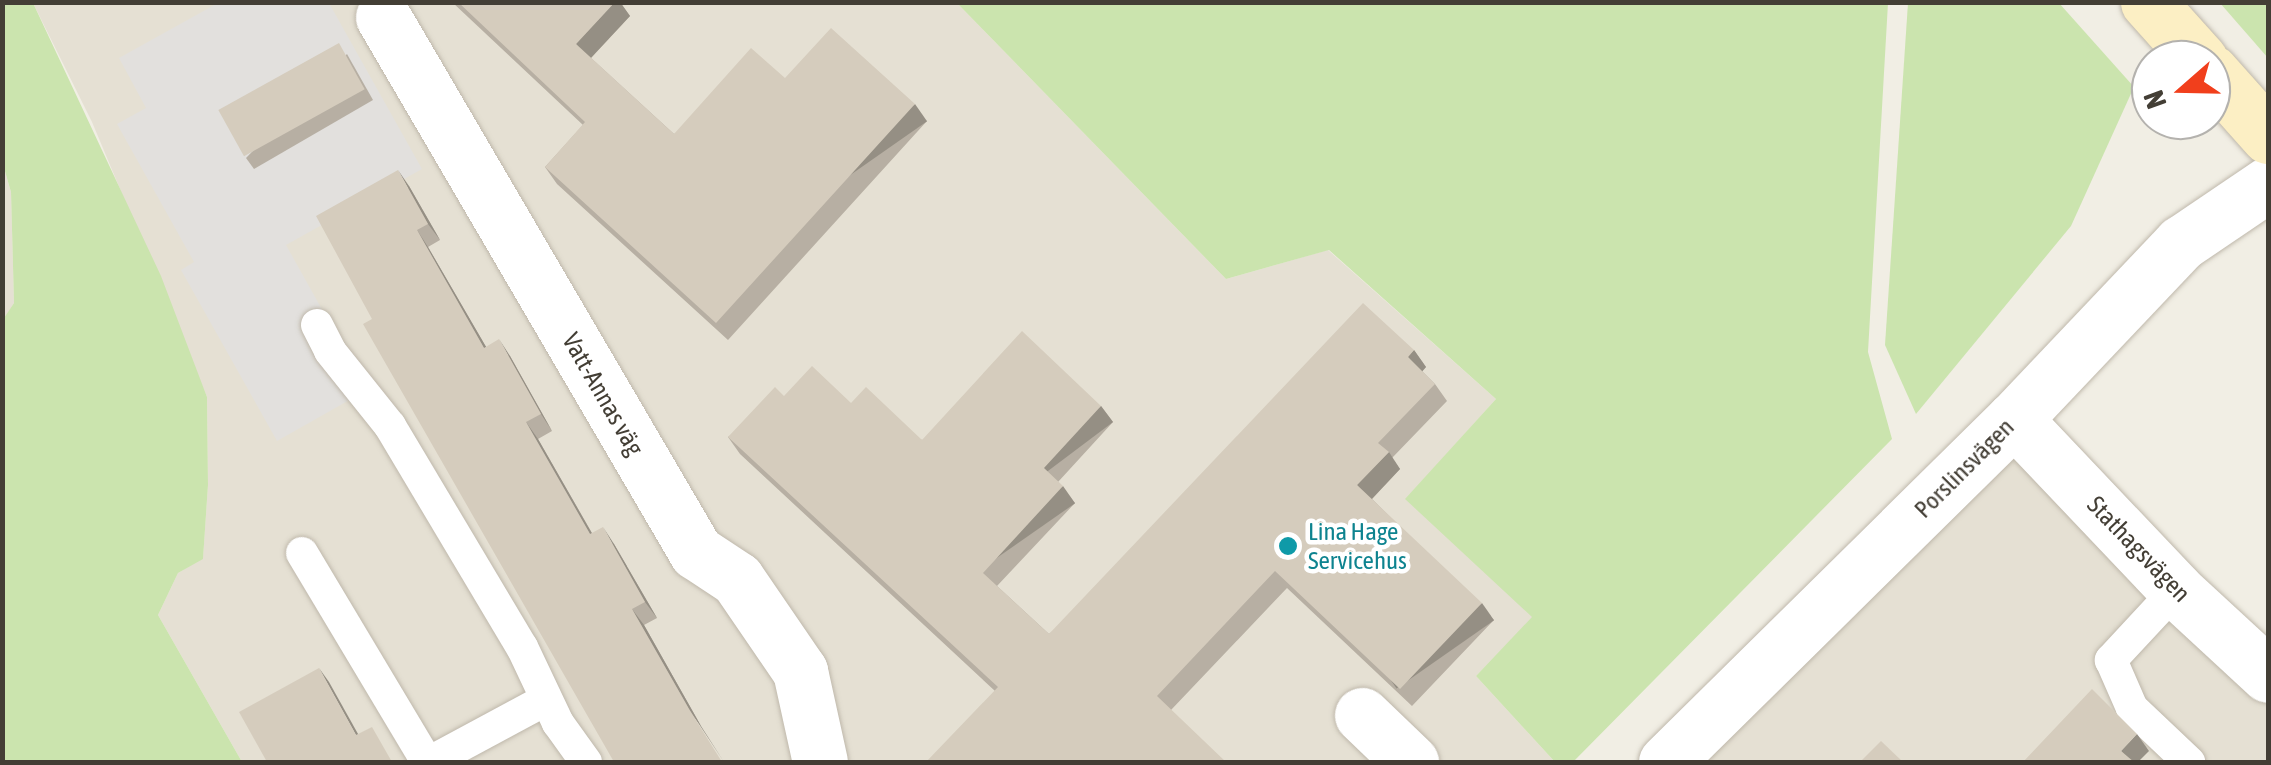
<!DOCTYPE html>
<meta charset="utf-8">
<style>
body{margin:0}
#map{position:relative;width:2271px;height:765px;overflow:hidden;background:#f1eee4;font-family:"Asap Condensed",sans-serif}
div>[style]{position:absolute}
.residential>*{inset:0;background:#e5e0d3}
.green>*{inset:0;background:#cbe4ae}
.parking>*{inset:0;background:#e2e0dd}
.roads{filter:drop-shadow(0 0 2px #bfb8ab) drop-shadow(0 0 2px #bfb8ab)}
.lane>*{height:32px;margin:-16px;padding:0 16px;transform-origin:16px;border-radius:16px;background:#fff}
.street>*{height:55px;margin:-27.5px;padding:0 27.5px;transform-origin:27.5px;border-radius:27.5px;background:#fff}
.secondary>*{height:55px;margin:-27.5px;padding:0 27.5px;transform-origin:27.5px;border-radius:27.5px;background:#fcefc4}
.wall>*{inset:0;background:#b7afa3}
.shaded-wall>*{inset:0;background:#958f84;transform-origin:0 0}
.building>*{inset:0;background:#d5ccbd;transform-origin:0 0}
.dots>*{width:28px;height:28px;translate:-50% -50%;box-sizing:border-box;border:5px solid #fff;border-radius:50%}
span{translate:-50% -50%;white-space:nowrap;text-align:center;line-height:1.15;-webkit-text-stroke:9px #fff;paint-order:stroke}
.street-label{font-size:25px;color:#433e35}
.culture-label{font-size:25px;color:#0d838f}
.left{translate:0 -50%;text-align:left}
.frame{position:absolute;inset:0;border:5px solid #433e35;pointer-events:none}
.north{position:absolute;left:2131px;top:40px;width:100px;height:100px;box-sizing:border-box;background:#fff;border:2px solid #b4b2ae;border-radius:50%;rotate:250deg;font-size:28px;font-weight:700;line-height:40px;text-align:center;color:#433e35}
.north::after{content:'';display:block;margin:auto;width:35px;height:45px;background:#f13f1c;clip-path:polygon(50% 0,100% 100%,50% 72%,0 100%)}
</style>
<div id="map">
<div class="residential">
<div style="clip-path:polygon(33px 3px,957px 3px,1226px 279px,1328px 250px,1496px 399px,1406px 499px,1533px 617px,1476px 676px,1555px 762px,242px 762px,158px 615px,178px 573px,203px 558px,208px 485px,207px 397px,92px 122px)"></div>
<div style="clip-path:polygon(2px 161px,11px 192px,14px 303px,3px 321px)"></div>
<div style="clip-path:polygon(2014px 419px,2268px 675px,2268px 762px,1666px 762px)"></div>
</div>
<div class="green">
<div style="clip-path:polygon(2px 3px,33px 3px,161px 276px,207px 397px,208px 485px,203px 559px,178px 573px,158px 615px,242px 762px,3px 762px,2px 321px,14px 303px,11px 192px,2px 161px)"></div>
<div style="clip-path:polygon(957px 3px,1888px 3px,1868px 352px,1892px 439px,1573px 762px,1555px 762px,1476px 676px,1532px 617px,1405px 499px,1496px 399px,1329px 250px,1226px 279px)"></div>
<div style="clip-path:polygon(1908px 3px,2059px 3px,2134px 87px,2071px 226px,1916px 414px,1885px 345px)"></div>
<div style="clip-path:polygon(2220px 3px,2268px 3px,2268px 58px)"></div>
</div>
<div class="parking">
<div style="clip-path:polygon(218px 3px,329px 3px,422px 169px,286px 245px,367px 390px,277px 441px,181px 270px,194px 262px,117px 124px,146px 108px,119px 58px)"></div>
</div>
<div class="roads">
<div class="lane">
<div style="left:317px;top:325px;width:29px;rotate:63deg"></div>
<div style="left:330px;top:351px;width:96px;rotate:51.3deg"></div>
<div style="left:390px;top:426px;width:257px;rotate:59.2deg"></div>
<div style="left:522px;top:647px;width:84px;rotate:64.7deg"></div>
<div style="left:558px;top:723px;width:48px;rotate:54.3deg"></div>
<div style="left:302px;top:553px;width:244px;rotate:59.1deg"></div>
<div style="left:2176px;top:590px;width:96px;rotate:132.9deg"></div>
<div style="left:2111px;top:660px;width:52px;rotate:66.4deg"></div>
<div style="left:2132px;top:708px;width:79px;rotate:43.5deg"></div>
<div style="left:430px;top:762px;width:131px;rotate:-28.3deg"></div>
</div>
<div class="street">
<div style="left:383px;top:17px;width:620px;rotate:59.67deg"></div>
<div style="left:696px;top:552px;width:49px;rotate:33.4deg"></div>
<div style="left:737px;top:579px;width:112px;rotate:55.6deg"></div>
<div style="left:800px;top:671px;width:93px;rotate:77.6deg"></div>
<div style="left:2014px;top:419px;width:236px;rotate:46.5deg"></div>
<div style="left:2176px;top:590px;width:125px;rotate:42.7deg"></div>
<div style="left:1362px;top:715px;width:68px;rotate:43.8deg"></div>
<div style="left:1666px;top:762px;width:489px;rotate:-44.6deg"></div>
<div style="left:2014px;top:419px;width:243px;rotate:-46.5deg"></div>
<div style="left:2181px;top:243px;width:105px;rotate:-34.1deg"></div>
</div>
<div class="secondary">
<div style="left:2148px;top:2px;width:78px;rotate:48.1deg"></div>
<div style="left:2211px;top:72px;width:86px;rotate:48.3deg"></div>
</div>
</div>
<div class="wall">
<div style="clip-path:polygon(452px 2px,620px 2px,630px 16px,591px 58px,674px 134px,785px 78px,927px 121px,728px 340px,557px 184px,545px 167px,583px 125px)"></div>
<div style="clip-path:polygon(347px 54px,373px 100px,254px 169px,246px 158px)"></div>
<div style="clip-path:polygon(409px 186px,440px 240px,428px 247px,486px 347px,510px 356px,552px 431px,538px 439px,592px 533px,614px 544px,657px 618px,644px 625px,701px 726px,372px 319px)"></div>
<div style="clip-path:polygon(1414px 350px,1426px 367px,1422px 371px,1435px 384px,1447px 401px,1392px 458px,1400px 469px,1372px 499px,1494px 620px,1412px 706px,1287px 588px,1171px 710px,995px 691px,740px 454px,728px 437px,784px 396px,851px 403px,922px 440px,1101px 406px,1113px 422px,1058px 482px,1075px 503px,997px 586px,1049px 634px)"></div>
</div>
<div class="shaded-wall">
<div style="clip-path:polygon(615px 2px,620px 2px,630px 16px,588px 61px,576px 44px)"></div>
<div style="left:915px;top:104px;width:21px;height:296px;rotate:55deg"></div>
<div style="clip-path:polygon(398px 170px,409px 186px,440px 240px,428px 224px)"></div>
<div style="clip-path:polygon(417px 230px,428px 247px,496px 364px,484px 348px)"></div>
<div style="clip-path:polygon(499px 339px,510px 356px,552px 431px,541px 414px)"></div>
<div style="clip-path:polygon(1414px 350px,1426px 367px,1420px 374px,1408px 357px)"></div>
<div style="left:1101px;top:406px;width:20px;height:84px;rotate:53deg"></div>
<div style="clip-path:polygon(526px 422px,538px 439px,602px 551px,590px 534px)"></div>
<div style="clip-path:polygon(1389px 452px,1400px 469px,1369px 502px,1357px 485px)"></div>
<div style="left:1063px;top:486px;width:21px;height:118px;rotate:55deg"></div>
<div style="clip-path:polygon(603px 527px,614px 544px,657px 618px,645px 602px)"></div>
<div style="left:1482px;top:603px;width:21px;height:119px;rotate:55deg"></div>
<div style="clip-path:polygon(632px 609px,644px 625px,701px 726px,724px 762px,689px 709px)"></div>
<div style="clip-path:polygon(319px 668px,329px 682px,367px 750px,356px 735px)"></div>
<div style="clip-path:polygon(2137px 734px,2149px 751px,2138px 762px,2130px 762px,2121px 751px)"></div>
</div>
<div class="building">
<div style="clip-path:polygon(458px 2px,615px 2px,576px 44px,674px 134px,751px 48px,785px 78px,831px 28px,915px 104px,716px 323px,545px 167px,585px 122px)"></div>
<div style="left:339px;top:43px;width:53px;height:138px;rotate:61deg"></div>
<div style="clip-path:polygon(398px 170px,428px 224px,417px 230px,484px 348px,499px 339px,541px 414px,526px 422px,590px 534px,603px 527px,645px 602px,632px 609px,689px 709px,722px 762px,614px 762px,363px 324px,372px 319px,316px 216px)"></div>
<div style="clip-path:polygon(1363px 303px,1414px 350px,1408px 357px,1435px 384px,1378px 443px,1389px 452px,1357px 485px,1482px 603px,1400px 689px,1275px 571px,1157px 696px,1226px 762px,926px 762px,998px 687px,728px 437px,775px 387px,784px 396px,812px 366px,851px 403px,866px 387px,922px 440px,1022px 331px,1101px 406px,1044px 468px,1063px 486px,983px 573px,1049px 634px)"></div>
<div style="clip-path:polygon(319px 668px,356px 735px,372px 727px,392px 762px,267px 762px,239px 712px)"></div>
<div style="clip-path:polygon(2092px 689px,2137px 734px,2121px 751px,2134px 762px,2023px 762px)"></div>
<div style="clip-path:polygon(1881px 741px,1903px 762px,1860px 762px)"></div>
</div>
<div class="dots">
<div style="left:1288px;top:546px;background:#0f9aa8"></div>
</div>
<div class="street-label">
<span style="left:603px;top:394px;rotate:60deg">Vatt-Annas väg</span>
<span style="left:1964px;top:468px;rotate:-45deg">Porslinsvägen</span>
<span style="left:2139px;top:549px;rotate:46deg">Stathagsvägen</span>
</div>
<div class="culture-label">
<span class="left" style="left:1308px;top:546px">Lina Hage<br>Servicehus</span>
</div>
<div class="frame"></div>
<div class="north">N</div>
</div>
